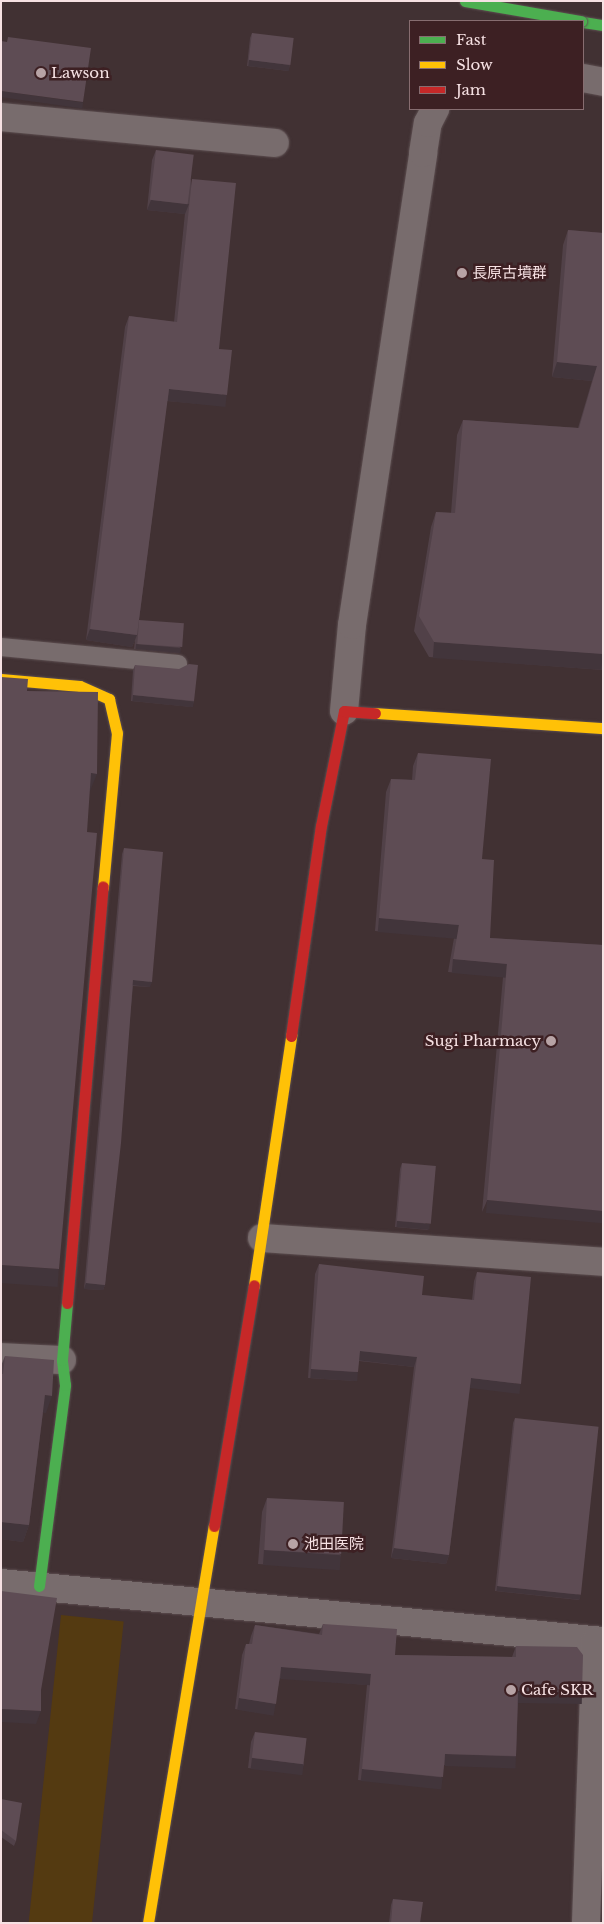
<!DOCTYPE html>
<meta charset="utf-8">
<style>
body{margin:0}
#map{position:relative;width:604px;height:1924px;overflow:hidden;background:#413133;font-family:"Libre Baskerville","Noto Sans JP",serif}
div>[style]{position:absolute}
.green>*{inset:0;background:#543a11;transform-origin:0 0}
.roads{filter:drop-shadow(0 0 1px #5c4e50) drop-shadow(0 0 1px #5c4e50)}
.lane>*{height:18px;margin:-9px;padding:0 9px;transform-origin:9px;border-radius:9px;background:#786c6d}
.street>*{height:28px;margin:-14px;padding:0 14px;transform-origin:14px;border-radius:14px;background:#786c6d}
.fast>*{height:11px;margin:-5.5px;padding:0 5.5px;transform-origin:5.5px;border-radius:5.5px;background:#4caf50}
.slow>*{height:11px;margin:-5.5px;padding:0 5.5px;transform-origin:5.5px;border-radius:5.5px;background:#ffc107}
.jam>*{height:11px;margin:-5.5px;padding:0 5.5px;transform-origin:5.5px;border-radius:5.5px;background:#c62828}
.bridges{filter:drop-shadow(0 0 1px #5c4e50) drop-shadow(0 0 1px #5c4e50)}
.fast-bridge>*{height:11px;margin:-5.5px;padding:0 5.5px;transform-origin:5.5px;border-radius:5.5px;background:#4caf50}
.wall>*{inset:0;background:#514148}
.shaded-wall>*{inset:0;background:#42353b;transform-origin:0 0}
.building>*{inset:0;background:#5e4c54;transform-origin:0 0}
.dots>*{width:14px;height:14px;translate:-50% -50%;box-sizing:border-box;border:2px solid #3d2023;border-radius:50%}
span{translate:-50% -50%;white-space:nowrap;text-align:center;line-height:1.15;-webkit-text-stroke:5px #3d2023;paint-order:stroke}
.poi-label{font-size:15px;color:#f6e1e3}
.left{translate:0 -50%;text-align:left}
.right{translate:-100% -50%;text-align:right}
.frame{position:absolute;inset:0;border:2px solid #f6e1e3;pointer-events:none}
.legend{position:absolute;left:409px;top:20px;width:175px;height:90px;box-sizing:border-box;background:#3d2023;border:1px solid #876d70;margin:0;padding:6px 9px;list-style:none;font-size:15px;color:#f6e1e3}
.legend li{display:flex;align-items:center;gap:10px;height:25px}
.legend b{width:25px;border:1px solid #876d70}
</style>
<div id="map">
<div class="green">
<div style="left:61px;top:1615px;width:63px;height:312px;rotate:6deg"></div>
</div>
<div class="roads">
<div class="lane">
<div style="left:1px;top:647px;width:178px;rotate:5.5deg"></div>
</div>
<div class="street">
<div style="left:583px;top:78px;width:20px;rotate:11deg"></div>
<div style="left:1px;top:117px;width:275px;rotate:5.4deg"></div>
<div style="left:344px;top:711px;width:86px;rotate:-84.7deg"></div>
<div style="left:352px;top:625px;width:477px;rotate:-81.4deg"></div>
<div style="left:423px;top:153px;width:30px;rotate:-81deg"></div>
<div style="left:428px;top:123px;width:16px;rotate:-63deg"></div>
<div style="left:262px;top:1238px;width:342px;rotate:4deg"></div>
<div style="left:1px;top:1357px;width:61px;rotate:2.8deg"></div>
<div style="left:1px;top:1583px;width:605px;rotate:5.5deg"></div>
<div style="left:586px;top:1923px;width:282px;rotate:-88deg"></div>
</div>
<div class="fast">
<div style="left:583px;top:22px;width:20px;rotate:9deg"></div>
<div style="left:39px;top:1586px;width:203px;rotate:-82.6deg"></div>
<div style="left:65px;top:1385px;width:25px;rotate:-97deg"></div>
<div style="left:62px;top:1360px;width:57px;rotate:-85deg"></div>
</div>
<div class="slow">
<div style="left:1px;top:679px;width:79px;rotate:5.1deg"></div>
<div style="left:80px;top:686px;width:32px;rotate:24deg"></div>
<div style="left:109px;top:699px;width:35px;rotate:77deg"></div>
<div style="left:117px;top:733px;width:155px;rotate:95.2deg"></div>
<div style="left:375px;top:713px;width:228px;rotate:3.8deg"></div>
<div style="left:254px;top:1285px;width:252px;rotate:-81.5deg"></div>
<div style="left:148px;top:1923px;width:402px;rotate:-80.6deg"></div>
</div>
<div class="jam">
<div style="left:291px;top:1036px;width:212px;rotate:-81.9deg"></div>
<div style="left:321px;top:826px;width:117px;rotate:-78.7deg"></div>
<div style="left:344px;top:711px;width:31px;rotate:4deg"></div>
<div style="left:67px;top:1303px;width:418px;rotate:-85.1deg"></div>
<div style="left:214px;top:1526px;width:244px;rotate:-80.6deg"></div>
</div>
</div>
<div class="bridges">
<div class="fast-bridge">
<div style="left:465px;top:1px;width:118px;rotate:9.8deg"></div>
</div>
</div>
<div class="wall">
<div style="clip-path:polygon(252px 33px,290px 65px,288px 71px,247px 66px,250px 38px)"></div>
<div style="clip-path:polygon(156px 150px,191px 180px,219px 349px,223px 406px,167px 401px,139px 620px,181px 648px,179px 653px,134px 649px,135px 640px,132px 647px,86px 640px,125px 327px,129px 316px,174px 322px,185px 213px,185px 214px,147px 210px,152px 160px)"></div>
<div style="clip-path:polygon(568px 230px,603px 233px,603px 670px,429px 657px,414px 631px,431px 527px,436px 512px,451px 513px,457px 435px,463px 420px,578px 428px,592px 381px,552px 377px,563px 245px)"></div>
<div style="clip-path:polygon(135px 665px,194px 701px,192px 707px,131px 701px,133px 670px)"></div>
<div style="clip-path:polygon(418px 753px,482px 859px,490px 938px,603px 945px,482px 1212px,503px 977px,448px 972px,454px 938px,375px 931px,386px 792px,391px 779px,412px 780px,413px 766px)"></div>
<div style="clip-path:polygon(124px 848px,150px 987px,133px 986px,105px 1285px,103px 1290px,84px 1289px,122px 854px)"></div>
<div style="clip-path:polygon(402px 1163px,428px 1230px,395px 1227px,400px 1169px)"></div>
<div style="clip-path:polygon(319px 1264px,422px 1295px,472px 1300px,474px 1281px,477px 1272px,518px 1393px,470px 1387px,449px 1555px,446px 1564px,391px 1558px,414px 1367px,359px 1361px,355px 1381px,308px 1378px,315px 1274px)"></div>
<div style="clip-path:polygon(5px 1356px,46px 1413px,43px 1412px,29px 1525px,23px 1542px,1px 1539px,1px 1366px)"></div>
<div style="clip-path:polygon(515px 1418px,579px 1600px,495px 1591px,513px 1423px)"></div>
<div style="clip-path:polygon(267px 1498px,341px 1555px,336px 1569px,258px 1564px,262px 1512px)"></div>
<div style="clip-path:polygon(323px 1624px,395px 1655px,512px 1657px,516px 1646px,582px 1692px,578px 1703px,518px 1702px,516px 1756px,512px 1767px,444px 1765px,439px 1788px,358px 1780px,367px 1685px,280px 1678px,272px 1715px,235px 1709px,242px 1655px,246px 1644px,249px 1644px,251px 1636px,255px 1625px,319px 1634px)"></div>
<div style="clip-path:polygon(255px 1732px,304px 1764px,300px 1774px,248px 1768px,251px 1742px)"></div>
<div style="clip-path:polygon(1px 1799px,16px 1841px,14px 1846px,1px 1837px)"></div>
<div style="clip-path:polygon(393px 1899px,420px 1923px,389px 1923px,391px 1905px)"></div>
</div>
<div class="shaded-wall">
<div style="left:249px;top:60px;width:41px;height:6px;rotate:7deg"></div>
<div style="left:1px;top:91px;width:83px;height:6px;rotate:8deg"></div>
<div style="clip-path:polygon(151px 200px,189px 204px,185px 214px,147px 210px)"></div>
<div style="clip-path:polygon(557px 362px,597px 366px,592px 381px,552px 377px)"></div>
<div style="left:169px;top:389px;width:58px;height:12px;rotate:6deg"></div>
<div style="clip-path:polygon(90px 629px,137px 635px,132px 647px,86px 640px)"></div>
<div style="left:434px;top:642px;width:169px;height:16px;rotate:4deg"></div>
<div style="left:136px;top:644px;width:45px;height:5px;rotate:5deg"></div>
<div style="left:133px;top:695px;width:61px;height:6px;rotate:6deg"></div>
<div style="clip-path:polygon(91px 773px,97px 774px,90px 791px,85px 791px)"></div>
<div style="left:379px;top:918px;width:80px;height:14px;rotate:5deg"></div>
<div style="left:453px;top:959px;width:54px;height:14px;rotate:5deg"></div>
<div style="clip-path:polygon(133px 980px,152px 982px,150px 987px,131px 985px)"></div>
<div style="left:487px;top:1200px;width:117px;height:13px;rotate:5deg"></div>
<div style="left:397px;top:1221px;width:33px;height:6px;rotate:5deg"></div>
<div style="left:1px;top:1265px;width:58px;height:18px;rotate:4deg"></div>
<div style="clip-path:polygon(86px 1283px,105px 1285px,103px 1290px,84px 1289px)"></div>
<div style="clip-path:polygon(360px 1351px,417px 1357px,414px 1367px,356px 1360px)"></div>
<div style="left:311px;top:1369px;width:47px;height:9px;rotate:4deg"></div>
<div style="left:471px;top:1378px;width:50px;height:10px;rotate:7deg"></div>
<div style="clip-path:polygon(45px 1395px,52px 1396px,46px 1413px,39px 1412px)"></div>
<div style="clip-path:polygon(1px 1522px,29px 1525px,23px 1542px,1px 1539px)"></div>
<div style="clip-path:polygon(394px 1548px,449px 1555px,446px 1564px,391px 1558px)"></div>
<div style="left:264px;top:1550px;width:77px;height:15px;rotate:4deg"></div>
<div style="left:497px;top:1586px;width:84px;height:5px;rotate:6deg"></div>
<div style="left:281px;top:1667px;width:90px;height:12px;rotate:4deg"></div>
<div style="left:518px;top:1691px;width:64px;height:12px;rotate:1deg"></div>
<div style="left:239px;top:1698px;width:37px;height:12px;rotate:9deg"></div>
<div style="clip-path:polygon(1px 1709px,41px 1711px,36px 1724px,1px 1722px)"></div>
<div style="left:445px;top:1754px;width:71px;height:12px;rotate:2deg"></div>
<div style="left:252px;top:1758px;width:52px;height:11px;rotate:7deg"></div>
<div style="left:362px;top:1769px;width:81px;height:12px;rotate:6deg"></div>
</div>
<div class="building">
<div style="left:252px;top:33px;width:42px;height:27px;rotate:7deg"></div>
<div style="clip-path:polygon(8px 37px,91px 48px,83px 102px,1px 91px,1px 41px,7px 42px)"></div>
<div style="left:156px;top:150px;width:38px;height:50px;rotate:7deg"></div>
<div style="clip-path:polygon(192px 179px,236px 183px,219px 349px,232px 350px,227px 395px,169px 389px,137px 635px,90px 629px,129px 316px,177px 322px)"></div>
<div style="clip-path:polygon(568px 230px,603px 233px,603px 654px,434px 642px,419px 616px,436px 512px,455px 513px,463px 420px,579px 428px,597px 366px,557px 362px)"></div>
<div style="left:139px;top:620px;width:45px;height:24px;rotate:4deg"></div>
<div style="clip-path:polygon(189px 664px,198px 665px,194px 701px,133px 695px,135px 665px,179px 669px)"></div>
<div style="clip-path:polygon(1px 677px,28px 679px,27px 691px,98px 692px,97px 774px,91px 773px,87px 832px,97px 833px,59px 1269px,1px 1265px)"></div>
<div style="clip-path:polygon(418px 753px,491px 759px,482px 859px,494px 860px,490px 938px,603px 945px,603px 1211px,487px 1200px,507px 964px,453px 959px,459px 925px,379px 918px,391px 779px,415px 780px)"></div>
<div style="clip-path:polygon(124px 848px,163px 852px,152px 982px,133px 980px,121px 1143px,105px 1285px,86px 1283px)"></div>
<div style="left:402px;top:1163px;width:34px;height:58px;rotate:5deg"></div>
<div style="clip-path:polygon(319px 1264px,424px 1276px,422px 1295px,474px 1300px,477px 1272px,531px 1277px,521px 1384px,471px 1378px,449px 1555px,394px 1548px,417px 1357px,360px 1351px,358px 1372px,311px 1369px)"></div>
<div style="clip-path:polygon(5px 1356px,54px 1360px,52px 1396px,45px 1395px,29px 1525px,1px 1522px,1px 1374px,3px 1374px)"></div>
<div style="left:515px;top:1418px;width:84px;height:169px;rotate:6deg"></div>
<div style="left:267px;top:1498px;width:77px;height:52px;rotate:3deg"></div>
<div style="clip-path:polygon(1px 1591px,57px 1598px,41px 1690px,41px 1711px,1px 1709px)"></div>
<div style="clip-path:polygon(323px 1624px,397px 1629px,395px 1655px,516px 1657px,516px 1646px,577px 1647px,583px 1655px,582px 1692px,518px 1691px,516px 1756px,445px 1754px,443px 1777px,362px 1769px,371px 1674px,281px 1667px,276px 1704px,239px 1698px,246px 1644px,252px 1644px,255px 1625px,322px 1635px)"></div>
<div style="left:255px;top:1732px;width:52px;height:26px;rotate:7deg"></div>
<div style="clip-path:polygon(1px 1799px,22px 1803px,16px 1841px,1px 1830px)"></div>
<div style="clip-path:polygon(393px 1899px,423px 1902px,420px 1923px,391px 1923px)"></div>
</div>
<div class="dots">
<div style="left:41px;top:73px;background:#b7a3a5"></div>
<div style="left:462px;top:273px;background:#b7a3a5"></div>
<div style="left:551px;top:1041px;background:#b7a3a5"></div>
<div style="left:293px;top:1544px;background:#b7a3a5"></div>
<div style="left:511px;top:1690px;background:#b7a3a5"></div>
</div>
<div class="poi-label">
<span class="left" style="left:51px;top:73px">Lawson</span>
<span class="left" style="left:472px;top:273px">長原古墳群</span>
<span class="right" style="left:541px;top:1041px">Sugi Pharmacy</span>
<span class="left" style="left:304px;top:1544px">池田医院</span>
<span class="left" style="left:521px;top:1690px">Cafe SKR</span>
</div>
<div class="frame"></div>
<ul class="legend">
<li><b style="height:6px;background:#4caf50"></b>Fast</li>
<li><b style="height:6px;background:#ffc107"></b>Slow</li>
<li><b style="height:6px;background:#c62828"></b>Jam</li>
</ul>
</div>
